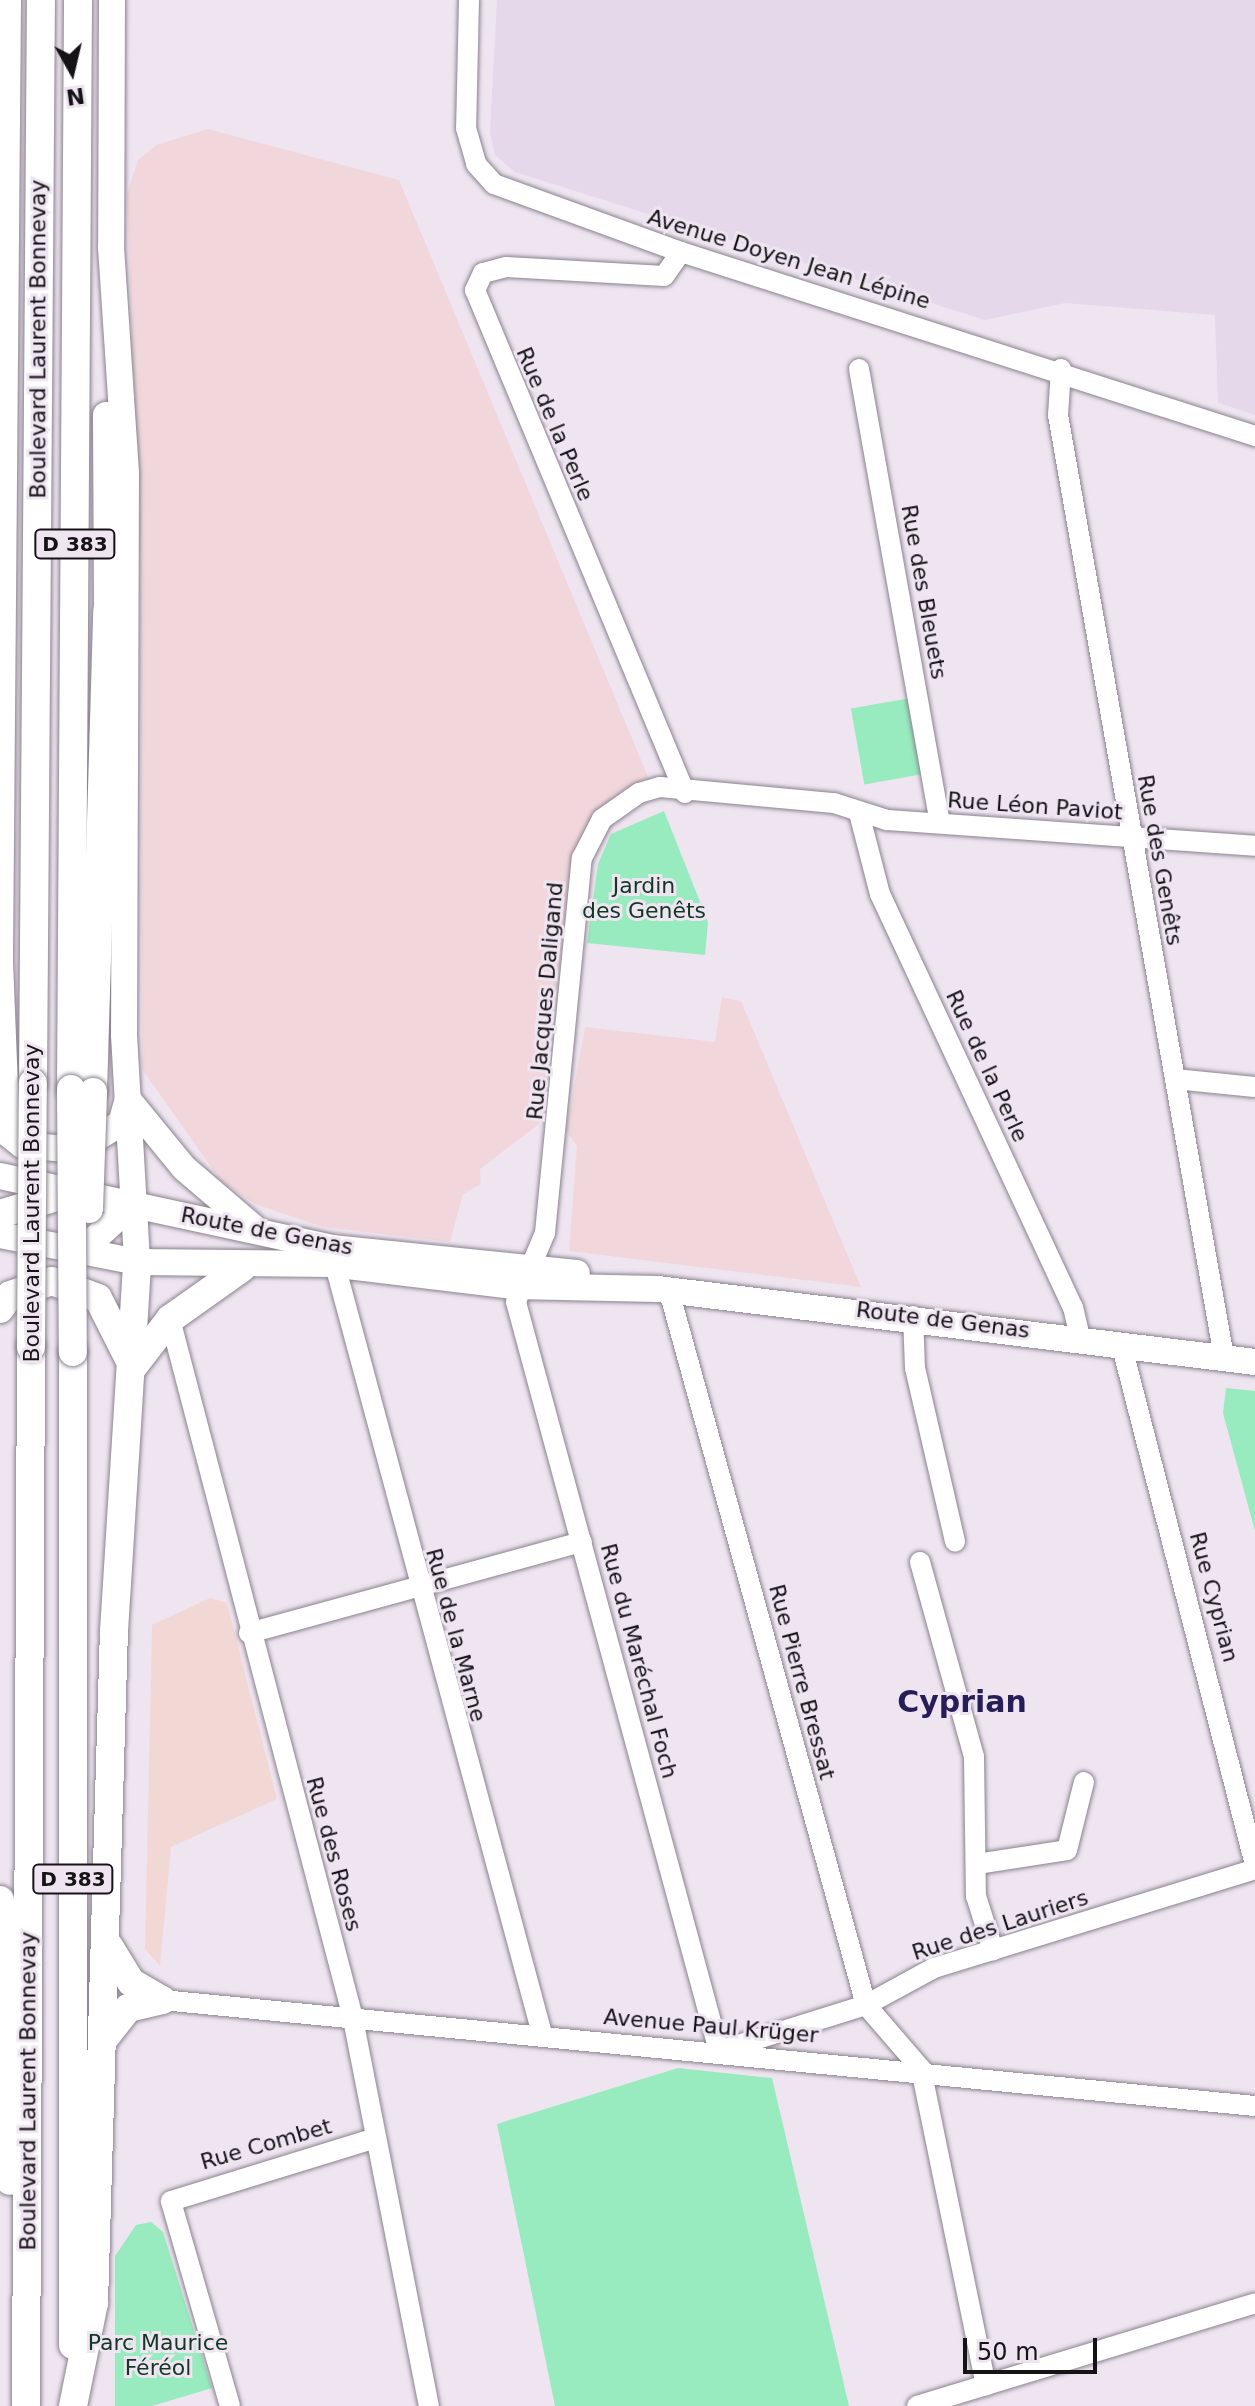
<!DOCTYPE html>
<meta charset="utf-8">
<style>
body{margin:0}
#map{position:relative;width:1255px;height:2406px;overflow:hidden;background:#eee5f1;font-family:"DejaVu Sans",sans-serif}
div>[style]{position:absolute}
.built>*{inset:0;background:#e5d8ea}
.industrial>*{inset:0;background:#f2d8d4}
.education>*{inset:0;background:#f1d7dc}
.green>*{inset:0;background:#97ebbe;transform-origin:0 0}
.roads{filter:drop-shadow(0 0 2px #8a828e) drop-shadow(0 0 2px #8a828e)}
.minor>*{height:20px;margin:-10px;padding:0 10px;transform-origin:10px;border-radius:10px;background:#fff}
.major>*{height:26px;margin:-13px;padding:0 13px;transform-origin:13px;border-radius:13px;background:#fff}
.highway>*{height:28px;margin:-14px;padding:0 14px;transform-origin:14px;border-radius:14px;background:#fff}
.bridges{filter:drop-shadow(0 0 2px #8a828e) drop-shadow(0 0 2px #8a828e)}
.highway-bridge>*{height:28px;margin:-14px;padding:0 14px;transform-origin:14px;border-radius:14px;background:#fff}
span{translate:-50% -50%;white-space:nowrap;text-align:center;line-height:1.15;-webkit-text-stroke:6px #eee5f1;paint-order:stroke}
.shield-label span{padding:2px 6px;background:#eee5f1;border:2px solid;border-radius:6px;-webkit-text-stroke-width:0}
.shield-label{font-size:20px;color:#161317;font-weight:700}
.street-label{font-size:22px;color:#161317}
.park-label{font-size:22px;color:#113725}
.district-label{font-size:30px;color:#271d57;font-weight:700}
.north{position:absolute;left:32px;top:32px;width:80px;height:80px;-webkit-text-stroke:6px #eee5f1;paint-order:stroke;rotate:172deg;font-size:22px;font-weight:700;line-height:32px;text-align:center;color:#161317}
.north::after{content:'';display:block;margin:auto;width:28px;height:36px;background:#161317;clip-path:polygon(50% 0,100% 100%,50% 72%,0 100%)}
.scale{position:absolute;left:963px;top:2338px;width:134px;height:36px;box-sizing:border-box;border:4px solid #161317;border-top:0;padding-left:10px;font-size:24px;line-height:28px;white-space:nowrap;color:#161317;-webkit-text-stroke:6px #eee5f1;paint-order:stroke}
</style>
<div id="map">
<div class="built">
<div style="clip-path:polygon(497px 0,1255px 0,1255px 415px,1218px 403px,1215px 315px,1065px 303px,985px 320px,515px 172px,495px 155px,490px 132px)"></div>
</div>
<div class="industrial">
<div style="clip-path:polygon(210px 1598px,227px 1603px,277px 1799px,171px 1847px,160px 1966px,145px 1949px,152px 1625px)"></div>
</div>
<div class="education">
<div style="clip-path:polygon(208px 129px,399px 180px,649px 779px,604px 805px,575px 847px,539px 1124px,480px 1169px,481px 1184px,463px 1194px,450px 1242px,323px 1227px,255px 1204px,221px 1181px,142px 1069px,140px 559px,127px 194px,138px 160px,156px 145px)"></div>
<div style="clip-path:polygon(722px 997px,741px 1001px,861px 1287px,569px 1251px,577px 1146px,566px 1131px,585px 1027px,715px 1042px)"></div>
</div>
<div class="green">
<div style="left:911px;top:698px;width:77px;height:61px;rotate:80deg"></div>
<div style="clip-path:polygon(664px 811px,708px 922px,705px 955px,587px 943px,598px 864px,611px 834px)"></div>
<div style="clip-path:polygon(1226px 1388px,1255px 1391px,1255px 1531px,1223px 1413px)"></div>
<div style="clip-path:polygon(678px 2068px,772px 2078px,849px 2406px,555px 2406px,497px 2124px)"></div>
<div style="clip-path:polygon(151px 2222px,163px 2232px,212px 2388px,152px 2406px,115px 2406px,115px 2256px,136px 2225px)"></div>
</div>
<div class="roads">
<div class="minor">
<div style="left:469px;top:0;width:128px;rotate:91.3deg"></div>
<div style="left:466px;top:128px;width:37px;rotate:74deg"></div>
<div style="left:476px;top:164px;width:27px;rotate:48deg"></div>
<div style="left:494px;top:184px;width:199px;rotate:20deg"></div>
<div style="left:681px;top:252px;width:603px;rotate:17.77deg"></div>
<div style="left:681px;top:252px;width:29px;rotate:125deg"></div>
<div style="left:664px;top:276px;width:158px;rotate:-176.7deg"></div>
<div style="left:506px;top:267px;width:24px;rotate:165deg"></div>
<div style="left:483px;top:273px;width:19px;rotate:115deg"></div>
<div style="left:475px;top:290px;width:545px;rotate:67.34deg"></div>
<div style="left:859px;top:369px;width:461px;rotate:79.9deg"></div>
<div style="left:1061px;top:369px;width:46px;rotate:93.7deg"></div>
<div style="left:1058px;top:415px;width:957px;rotate:80.01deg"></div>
<div style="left:859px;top:813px;width:84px;rotate:75.5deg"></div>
<div style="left:880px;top:894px;width:456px;rotate:65deg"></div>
<div style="left:1073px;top:1307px;width:31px;rotate:77deg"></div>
<div style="left:1175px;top:1079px;width:80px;rotate:5.7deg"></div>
<div style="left:332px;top:1254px;width:808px;rotate:74.93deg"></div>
<div style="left:531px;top:1266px;width:36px;rotate:-67deg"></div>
<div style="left:545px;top:1233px;width:377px;rotate:-84.4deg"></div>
<div style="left:582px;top:858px;width:44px;rotate:-62.9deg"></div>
<div style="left:602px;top:819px;width:45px;rotate:-35.1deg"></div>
<div style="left:639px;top:793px;width:22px;rotate:-16deg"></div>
<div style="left:660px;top:787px;width:175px;rotate:5.3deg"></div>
<div style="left:834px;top:803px;width:56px;rotate:17.8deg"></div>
<div style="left:887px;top:820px;width:369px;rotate:4deg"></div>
<div style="left:522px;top:1285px;width:18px;rotate:109deg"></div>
<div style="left:516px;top:1302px;width:776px;rotate:74.84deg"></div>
<div style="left:719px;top:2051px;width:154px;rotate:-17.4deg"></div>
<div style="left:866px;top:2005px;width:77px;rotate:-28.6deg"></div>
<div style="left:934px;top:1968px;width:336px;rotate:-17.1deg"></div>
<div style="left:669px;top:1291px;width:741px;rotate:74.58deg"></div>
<div style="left:866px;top:2005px;width:84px;rotate:49.3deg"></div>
<div style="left:921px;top:2069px;width:323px;rotate:78.4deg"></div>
<div style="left:913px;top:1316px;width:52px;rotate:87.8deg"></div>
<div style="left:915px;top:1368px;width:178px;rotate:77deg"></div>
<div style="left:170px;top:1319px;width:718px;rotate:75.33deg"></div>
<div style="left:352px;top:2014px;width:399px;rotate:78.9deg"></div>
<div style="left:1121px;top:1343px;width:539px;rotate:75.6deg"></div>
<div style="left:920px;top:1562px;width:202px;rotate:74.5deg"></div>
<div style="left:974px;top:1757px;width:139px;rotate:89.2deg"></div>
<div style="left:976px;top:1896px;width:57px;rotate:72.5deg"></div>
<div style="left:249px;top:1633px;width:345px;rotate:-15.3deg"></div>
<div style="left:977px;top:1864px;width:91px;rotate:-8.8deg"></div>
<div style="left:1067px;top:1850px;width:70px;rotate:-76deg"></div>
<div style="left:162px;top:2000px;width:1098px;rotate:5.54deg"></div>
<div style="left:230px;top:2406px;width:213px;rotate:-106.1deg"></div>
<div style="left:171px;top:2201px;width:214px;rotate:-17.1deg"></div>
<div style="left:917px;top:2406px;width:353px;rotate:-16.9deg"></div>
</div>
<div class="major">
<div style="left:8px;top:0;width:962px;rotate:90.48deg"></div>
<div style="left:0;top:962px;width:171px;rotate:87.7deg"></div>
<div style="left:7px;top:1133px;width:19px;rotate:39deg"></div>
<div style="left:22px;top:1145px;width:55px;rotate:5.2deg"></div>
<div style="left:77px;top:1150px;width:52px;rotate:-31.5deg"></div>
<div style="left:121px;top:1123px;width:25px;rotate:-74deg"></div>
<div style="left:112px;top:0;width:247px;rotate:90.2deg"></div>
<div style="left:111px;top:247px;width:227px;rotate:86.2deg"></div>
<div style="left:126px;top:474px;width:561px;rotate:90.2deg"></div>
<div style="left:124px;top:1035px;width:227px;rotate:86.7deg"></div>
<div style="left:106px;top:415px;width:196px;rotate:89.7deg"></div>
<div style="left:130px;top:1102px;width:85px;rotate:50.7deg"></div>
<div style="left:184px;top:1168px;width:91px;rotate:40.5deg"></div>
<div style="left:0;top:1176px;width:340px;rotate:12.2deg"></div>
<div style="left:332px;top:1248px;width:246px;rotate:5.8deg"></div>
<div style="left:0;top:1235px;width:140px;rotate:11.1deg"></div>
<div style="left:137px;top:1262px;width:194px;rotate:0.6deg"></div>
<div style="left:331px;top:1264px;width:182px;rotate:6.9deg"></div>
<div style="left:512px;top:1286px;width:146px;rotate:1.2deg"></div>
<div style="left:658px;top:1289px;width:601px;rotate:6.97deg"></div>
<div style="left:66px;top:1246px;width:25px;rotate:-9deg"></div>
<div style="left:91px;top:1242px;width:58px;rotate:-42.2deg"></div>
</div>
<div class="highway">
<div style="left:33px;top:1083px;width:1083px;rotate:-89.58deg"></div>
<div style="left:71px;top:1089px;width:1089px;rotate:-89.63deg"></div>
<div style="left:93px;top:1092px;width:481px;rotate:-88.3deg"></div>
<div style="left:0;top:1214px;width:84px;rotate:-16.7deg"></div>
<div style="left:0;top:1309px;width:17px;rotate:-54deg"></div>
<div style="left:10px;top:1295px;width:44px;rotate:-18.4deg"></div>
<div style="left:52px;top:1281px;width:49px;rotate:20.3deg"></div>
<div style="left:98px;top:1298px;width:73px;rotate:63.1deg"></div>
<div style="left:133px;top:1367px;width:61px;rotate:-52.4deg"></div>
<div style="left:170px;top:1319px;width:88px;rotate:-35.3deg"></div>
<div style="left:0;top:1900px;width:281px;rotate:88deg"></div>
<div style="left:109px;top:1946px;width:42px;rotate:58.6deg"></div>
<div style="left:131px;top:1982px;width:36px;rotate:30deg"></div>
<div style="left:104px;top:2039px;width:39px;rotate:-52deg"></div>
<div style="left:128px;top:2008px;width:35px;rotate:-13deg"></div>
<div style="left:73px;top:2345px;width:993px;rotate:-90deg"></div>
<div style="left:26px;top:2406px;width:1059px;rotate:-89.73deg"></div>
<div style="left:73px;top:2406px;width:105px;rotate:-78.5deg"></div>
<div style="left:94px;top:2303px;width:672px;rotate:-88.3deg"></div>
<div style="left:114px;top:1631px;width:370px;rotate:-86.4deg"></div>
</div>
</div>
<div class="bridges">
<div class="highway-bridge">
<div style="left:71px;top:1089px;width:263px;rotate:89.6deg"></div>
<div style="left:89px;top:1209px;width:117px;rotate:-88deg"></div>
<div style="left:31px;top:1347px;width:264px;rotate:-89.6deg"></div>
</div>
</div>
<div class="shield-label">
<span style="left:75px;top:544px">D 383</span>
<span style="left:73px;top:1879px">D 383</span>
</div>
<div class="street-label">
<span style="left:789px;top:259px;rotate:17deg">Avenue Doyen Jean Lépine</span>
<span style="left:38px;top:339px;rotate:-90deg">Boulevard Laurent Bonnevay</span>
<span style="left:555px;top:424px;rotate:67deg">Rue de la Perle</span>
<span style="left:924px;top:592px;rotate:80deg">Rue des Bleuets</span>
<span style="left:1035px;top:806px;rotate:4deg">Rue Léon Paviot</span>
<span style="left:1160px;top:860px;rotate:80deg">Rue des Genêts</span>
<span style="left:545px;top:1001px;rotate:-85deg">Rue Jacques Daligand</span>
<span style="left:987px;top:1066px;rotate:65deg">Rue de la Perle</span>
<span style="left:32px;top:1203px;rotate:-90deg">Boulevard Laurent Bonnevay</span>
<span style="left:267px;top:1231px;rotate:11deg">Route de Genas</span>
<span style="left:943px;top:1320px;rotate:7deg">Route de Genas</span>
<span style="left:1214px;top:1597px;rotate:75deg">Rue Cyprian</span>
<span style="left:456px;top:1635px;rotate:75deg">Rue de la Marne</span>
<span style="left:639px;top:1661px;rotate:75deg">Rue du Maréchal Foch</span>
<span style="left:802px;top:1682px;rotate:75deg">Rue Pierre Bressat</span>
<span style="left:334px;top:1854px;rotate:75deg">Rue des Roses</span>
<span style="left:1000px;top:1925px;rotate:-18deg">Rue des Lauriers</span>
<span style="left:711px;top:2026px;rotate:5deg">Avenue Paul Krüger</span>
<span style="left:28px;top:2091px;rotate:-90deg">Boulevard Laurent Bonnevay</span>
<span style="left:266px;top:2144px;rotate:-16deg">Rue Combet</span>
</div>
<div class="park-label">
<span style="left:644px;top:898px">Jardin<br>des Genêts</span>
<span style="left:158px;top:2355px">Parc Maurice<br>Féréol</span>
</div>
<div class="district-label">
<span style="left:962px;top:1702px">Cyprian</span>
</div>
<div class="north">N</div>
<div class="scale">50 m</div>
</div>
